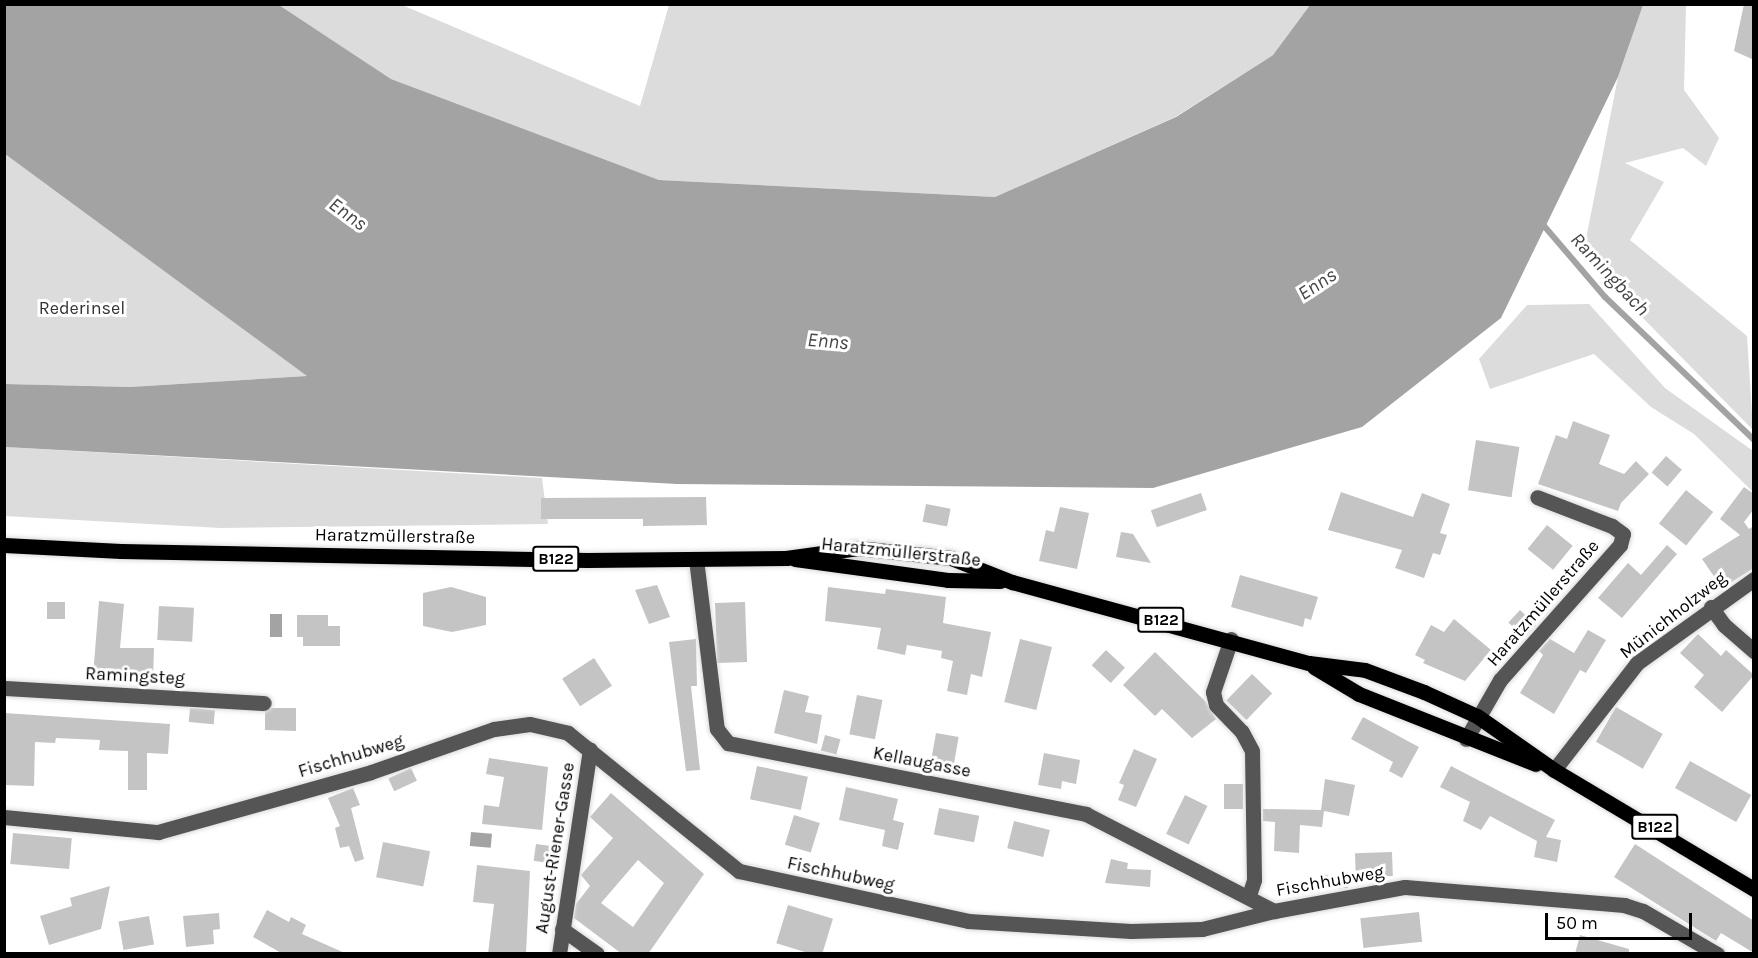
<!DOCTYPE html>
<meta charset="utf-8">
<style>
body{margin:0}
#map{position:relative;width:1758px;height:958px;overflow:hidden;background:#fff;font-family:Karla,sans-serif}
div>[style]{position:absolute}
.green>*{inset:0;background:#dcdcdc}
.water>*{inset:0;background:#a3a3a3;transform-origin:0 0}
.stream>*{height:6px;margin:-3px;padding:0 3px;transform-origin:3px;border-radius:3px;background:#a3a3a3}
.building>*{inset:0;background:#c4c4c4;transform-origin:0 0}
.roads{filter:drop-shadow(0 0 2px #dbdbdb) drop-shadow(0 0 2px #dbdbdb)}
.minor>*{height:15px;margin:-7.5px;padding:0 7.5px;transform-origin:7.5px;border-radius:7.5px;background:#555}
.major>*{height:15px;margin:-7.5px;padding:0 7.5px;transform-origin:7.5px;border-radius:7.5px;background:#000}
span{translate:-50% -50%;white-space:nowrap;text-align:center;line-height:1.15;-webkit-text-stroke:6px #fff;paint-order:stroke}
.shield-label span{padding:2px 4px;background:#fff;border:2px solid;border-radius:4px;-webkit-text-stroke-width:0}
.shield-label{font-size:16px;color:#000;font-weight:700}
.park-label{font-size:18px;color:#333}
.street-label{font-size:18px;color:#000}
.water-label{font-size:20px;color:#444;font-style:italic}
.frame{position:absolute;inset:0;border:6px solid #000;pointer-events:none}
.scale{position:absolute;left:1545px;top:913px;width:147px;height:27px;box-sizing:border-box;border:3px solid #000;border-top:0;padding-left:8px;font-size:18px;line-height:21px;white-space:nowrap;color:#000;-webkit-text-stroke:4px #fff;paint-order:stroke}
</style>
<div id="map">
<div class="green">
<div style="clip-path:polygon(279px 5px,402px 5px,640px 106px,669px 5px,1310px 5px,1273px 55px,1175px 117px,995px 197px,659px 180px,391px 79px)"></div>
<div style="clip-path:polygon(1643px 5px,1686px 5px,1684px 90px,1719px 138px,1706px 166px,1683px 148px,1625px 163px,1664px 182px,1630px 240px,1747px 336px,1753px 430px,1640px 315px,1584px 249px,1618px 77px)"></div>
<div style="clip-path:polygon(5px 154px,308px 376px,130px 387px,5px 384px)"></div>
<div style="clip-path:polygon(1589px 304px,1665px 388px,1753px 451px,1753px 492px,1694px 434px,1651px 407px,1594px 354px,1490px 389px,1479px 359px,1527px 305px)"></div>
<div style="clip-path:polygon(4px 447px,542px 478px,548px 524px,221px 528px,5px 516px)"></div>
</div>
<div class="water">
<div style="clip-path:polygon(5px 4px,279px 5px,391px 79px,659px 180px,995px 197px,1176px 117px,1273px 55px,1310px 5px,1643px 5px,1618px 77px,1501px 318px,1362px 427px,1153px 488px,677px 484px,5px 447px,5px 384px,130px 387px,307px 376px,5px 154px)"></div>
<div style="left:270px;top:614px;width:12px;height:23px"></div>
<div style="left:471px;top:832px;width:21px;height:14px;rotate:5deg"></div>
</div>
<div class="stream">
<div style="left:1539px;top:220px;width:101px;rotate:49.4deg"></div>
<div style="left:1605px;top:297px;width:207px;rotate:43.8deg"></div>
</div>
<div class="building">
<div style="clip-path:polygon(1744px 4px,1754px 4px,1754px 60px,1734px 51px)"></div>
<div style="clip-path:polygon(1573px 421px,1610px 435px,1599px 464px,1624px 474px,1636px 461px,1649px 474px,1621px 503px,1618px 511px,1538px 484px,1556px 435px,1567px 439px)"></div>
<div style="left:1476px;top:440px;width:44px;height:51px;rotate:9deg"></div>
<div style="left:1666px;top:456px;width:21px;height:22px;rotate:41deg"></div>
<div style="clip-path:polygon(1744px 487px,1754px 494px,1754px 509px,1744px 522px,1749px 529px,1754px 526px,1754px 568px,1722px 588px,1702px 559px,1740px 535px,1720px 519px)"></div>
<div style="left:1686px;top:490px;width:35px;height:43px;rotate:39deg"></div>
<div style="clip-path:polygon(1341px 492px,1413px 517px,1422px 493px,1450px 504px,1440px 533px,1447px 535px,1440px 555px,1433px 553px,1424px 578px,1395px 568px,1402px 550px,1328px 530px)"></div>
<div style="left:1201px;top:493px;width:18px;height:53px;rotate:71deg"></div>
<div style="clip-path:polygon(706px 497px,707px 525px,643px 526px,643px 519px,541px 519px,541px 498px)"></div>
<div style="left:926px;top:504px;width:25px;height:18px;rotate:11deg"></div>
<div style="clip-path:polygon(1060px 507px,1089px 513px,1077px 569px,1039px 561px,1046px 530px,1054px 532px)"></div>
<div style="left:1547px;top:525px;width:33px;height:31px;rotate:39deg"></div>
<div style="clip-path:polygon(1121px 532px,1133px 534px,1151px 563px,1116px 557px)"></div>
<div style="clip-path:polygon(1667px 545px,1677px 554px,1622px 618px,1598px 598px,1628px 563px,1641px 575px)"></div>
<div style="clip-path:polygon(1240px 575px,1318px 597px,1311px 620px,1305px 618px,1303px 627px,1231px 607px)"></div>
<div style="clip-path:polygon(657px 585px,670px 617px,649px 624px,635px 590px)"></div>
<div style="clip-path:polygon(451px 587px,486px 597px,486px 625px,452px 632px,423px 626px,423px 593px)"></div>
<div style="clip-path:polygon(828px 587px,885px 594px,886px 589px,946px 597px,943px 623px,991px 632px,982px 677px,971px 674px,967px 695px,947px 691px,953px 661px,941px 658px,942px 651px,907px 645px,905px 655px,877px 649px,881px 628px,825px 621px)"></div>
<div style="clip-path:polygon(99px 601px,124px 604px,120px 648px,154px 648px,153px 680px,93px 676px)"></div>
<div style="left:47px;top:602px;width:18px;height:17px"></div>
<div style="left:745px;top:602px;width:60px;height:30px;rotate:88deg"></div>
<div style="left:159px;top:606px;width:35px;height:34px;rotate:3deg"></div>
<div style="left:1520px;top:610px;width:22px;height:17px;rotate:43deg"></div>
<div style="clip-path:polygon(297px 615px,328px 615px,328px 626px,340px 626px,340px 646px,303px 646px,303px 637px,297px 637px)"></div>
<div style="clip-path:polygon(1454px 619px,1491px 650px,1465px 681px,1423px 663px,1425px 660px,1415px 655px,1431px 625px,1444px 632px)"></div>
<div style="clip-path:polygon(1588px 630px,1606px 640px,1586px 673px,1580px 670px,1554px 714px,1520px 693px,1543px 655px,1539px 651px,1550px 639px,1574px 653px)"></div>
<div style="clip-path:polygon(1698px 634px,1721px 656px,1726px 650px,1754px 675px,1722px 712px,1694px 687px,1704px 675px,1680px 653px)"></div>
<div style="clip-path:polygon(696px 639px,697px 686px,691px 686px,700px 770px,686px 771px,669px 642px)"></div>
<div style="left:1020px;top:639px;width:33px;height:65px;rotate:14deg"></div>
<div style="left:1106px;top:650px;width:26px;height:21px;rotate:43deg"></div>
<div style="clip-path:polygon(1155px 652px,1205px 701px,1216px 719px,1192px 738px,1162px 709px,1155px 716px,1123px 685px)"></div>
<div style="left:594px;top:658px;width:33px;height:38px;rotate:57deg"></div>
<div style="left:1252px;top:674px;width:28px;height:37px;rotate:44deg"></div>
<div style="clip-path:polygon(784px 690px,809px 696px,805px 712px,822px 715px,817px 744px,774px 733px)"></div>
<div style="left:857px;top:695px;width:26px;height:40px;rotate:11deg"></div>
<div style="left:1616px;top:707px;width:54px;height:40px;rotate:30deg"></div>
<div style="left:190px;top:708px;width:25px;height:14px;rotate:5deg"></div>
<div style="clip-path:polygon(272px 708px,296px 708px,296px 731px,265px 730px,265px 713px)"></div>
<div style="clip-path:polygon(4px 713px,170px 724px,168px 754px,147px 753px,147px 790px,128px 790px,128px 751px,99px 750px,100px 740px,56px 738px,55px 743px,35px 742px,34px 786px,4px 785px)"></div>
<div style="clip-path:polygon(1363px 717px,1419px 747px,1402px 778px,1389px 771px,1393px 762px,1351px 739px)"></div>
<div style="left:936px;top:733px;width:23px;height:28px;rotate:10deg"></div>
<div style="left:825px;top:735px;width:16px;height:16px;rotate:15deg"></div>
<div style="clip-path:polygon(1134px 749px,1157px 759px,1136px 807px,1118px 800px,1124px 785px,1119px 783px)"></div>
<div style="clip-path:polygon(1044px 753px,1080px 760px,1076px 784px,1062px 781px,1061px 789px,1038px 785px)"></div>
<div style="clip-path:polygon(489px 758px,548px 767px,542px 830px,482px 824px,484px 805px,499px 807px,504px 777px,486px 774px)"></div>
<div style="left:1690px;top:761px;width:70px;height:31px;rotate:29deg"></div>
<div style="left:757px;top:766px;width:52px;height:34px;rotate:12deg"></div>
<div style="clip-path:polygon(1451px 766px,1555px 820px,1546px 837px,1561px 840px,1557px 862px,1534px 857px,1537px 841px,1490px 816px,1481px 830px,1463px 821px,1470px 802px,1440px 787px)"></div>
<div style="left:411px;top:768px;width:14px;height:25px;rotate:65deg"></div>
<div style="clip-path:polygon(1325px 779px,1355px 785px,1349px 816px,1324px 811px,1322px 827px,1300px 825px,1299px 853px,1274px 851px,1275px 822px,1263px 821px,1263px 809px,1321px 810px)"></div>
<div style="left:1243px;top:784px;width:25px;height:19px;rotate:90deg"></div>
<div style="clip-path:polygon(846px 787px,898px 799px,893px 820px,904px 823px,898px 850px,882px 846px,885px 830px,839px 820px)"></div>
<div style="clip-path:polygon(353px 788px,360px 805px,351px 808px,364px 859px,355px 862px,349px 846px,340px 848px,335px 828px,340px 826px,328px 798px)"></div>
<div style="clip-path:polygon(evenodd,611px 793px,704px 874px,648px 954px,622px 954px,574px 918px,576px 904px,590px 886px,581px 875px,613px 838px,590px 817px,611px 793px,638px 860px,664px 883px,633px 927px,601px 903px,638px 860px)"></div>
<div style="left:1185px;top:795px;width:25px;height:43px;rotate:26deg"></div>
<div style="left:939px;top:808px;width:41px;height:27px;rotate:11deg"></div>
<div style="left:794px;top:815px;width:27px;height:31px;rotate:17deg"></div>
<div style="left:1014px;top:821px;width:37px;height:28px;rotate:14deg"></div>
<div style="left:13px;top:833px;width:59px;height:31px;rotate:5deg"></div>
<div style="left:383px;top:842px;width:48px;height:36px;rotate:11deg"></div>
<div style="left:536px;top:844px;width:15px;height:17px;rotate:8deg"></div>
<div style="clip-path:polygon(1635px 844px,1754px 921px,1754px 953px,1721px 933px,1716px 941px,1614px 877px)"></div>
<div style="left:1392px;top:852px;width:24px;height:37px;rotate:88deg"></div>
<div style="clip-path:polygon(1111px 859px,1128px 863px,1127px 869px,1151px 870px,1150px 887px,1105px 883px)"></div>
<div style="clip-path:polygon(477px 865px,530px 871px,526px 954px,488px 954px,494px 904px,473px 902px)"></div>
<div style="clip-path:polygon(1321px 874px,1349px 878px,1348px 888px,1319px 889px)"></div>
<div style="clip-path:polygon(110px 886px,101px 929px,49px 945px,40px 916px,72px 906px,70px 898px)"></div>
<div style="left:788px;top:905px;width:47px;height:40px;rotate:17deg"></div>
<div style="clip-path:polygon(267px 910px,289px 922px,291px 917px,306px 925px,302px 934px,347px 954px,283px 954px,253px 937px)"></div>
<div style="left:1419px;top:912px;width:30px;height:59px;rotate:84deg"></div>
<div style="clip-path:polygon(219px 913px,220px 929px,213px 930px,214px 944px,186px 947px,183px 916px)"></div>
<div style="left:149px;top:916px;width:29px;height:31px;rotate:80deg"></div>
<div style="clip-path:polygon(1580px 935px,1629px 949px,1629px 954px,1575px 954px)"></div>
</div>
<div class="roads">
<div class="minor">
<div style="left:696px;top:559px;width:171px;rotate:83deg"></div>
<div style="left:717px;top:729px;width:18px;rotate:52deg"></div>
<div style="left:728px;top:743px;width:365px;rotate:11.2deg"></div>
<div style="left:1086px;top:814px;width:212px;rotate:27.3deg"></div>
<div style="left:1711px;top:607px;width:22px;rotate:54deg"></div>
<div style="left:1724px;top:625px;width:40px;rotate:41deg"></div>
<div style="left:1231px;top:639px;width:56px;rotate:108.8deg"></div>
<div style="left:1213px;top:692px;width:13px;rotate:77deg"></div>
<div style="left:1216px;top:705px;width:37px;rotate:46deg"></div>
<div style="left:1242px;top:732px;width:21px;rotate:62deg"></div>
<div style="left:1252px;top:751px;width:129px;rotate:89.1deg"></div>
<div style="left:1254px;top:880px;width:16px;rotate:108deg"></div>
<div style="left:4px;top:688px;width:260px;rotate:3.3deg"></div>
<div style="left:1466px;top:739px;width:68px;rotate:-60deg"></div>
<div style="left:1500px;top:680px;width:181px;rotate:-48.4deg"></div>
<div style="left:1620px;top:545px;width:11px;rotate:-75deg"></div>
<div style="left:1623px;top:534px;width:14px;rotate:-144deg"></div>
<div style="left:1612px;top:526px;width:80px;rotate:-158.9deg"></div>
<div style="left:1554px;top:770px;width:135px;rotate:-52.2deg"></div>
<div style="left:1637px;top:663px;width:144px;rotate:-35.7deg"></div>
<div style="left:4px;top:817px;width:155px;rotate:5.6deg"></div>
<div style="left:158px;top:832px;width:221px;rotate:-15.7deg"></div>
<div style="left:371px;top:772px;width:130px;rotate:-19.3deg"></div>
<div style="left:494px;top:729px;width:36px;rotate:-8deg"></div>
<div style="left:530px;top:724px;width:39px;rotate:13deg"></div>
<div style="left:568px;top:733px;width:220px;rotate:38.9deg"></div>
<div style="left:739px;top:871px;width:234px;rotate:12.3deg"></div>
<div style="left:968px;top:921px;width:163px;rotate:3.5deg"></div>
<div style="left:1131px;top:931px;width:71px;rotate:-1.6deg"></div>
<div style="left:1202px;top:929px;width:74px;rotate:-14deg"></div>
<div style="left:1274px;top:911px;width:133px;rotate:-10.4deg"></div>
<div style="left:1405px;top:887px;width:220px;rotate:4.7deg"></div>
<div style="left:1624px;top:905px;width:20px;rotate:18deg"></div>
<div style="left:1643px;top:911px;width:86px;rotate:30.2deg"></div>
<div style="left:562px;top:929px;width:43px;rotate:35.5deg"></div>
<div style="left:559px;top:954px;width:207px;rotate:-81.4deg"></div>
</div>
<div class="major">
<div style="left:4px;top:545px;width:117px;rotate:2.9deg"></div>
<div style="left:121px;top:551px;width:466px;rotate:1.1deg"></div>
<div style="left:587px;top:560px;width:199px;rotate:-0.6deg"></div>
<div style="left:786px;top:558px;width:73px;rotate:-7.9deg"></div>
<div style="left:858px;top:548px;width:94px;rotate:6.1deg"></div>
<div style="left:951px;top:558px;width:66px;rotate:21.5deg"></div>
<div style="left:1012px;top:582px;width:308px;rotate:15.3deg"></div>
<div style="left:1309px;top:663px;width:56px;rotate:7.1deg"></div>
<div style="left:1365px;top:670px;width:63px;rotate:20.4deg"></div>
<div style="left:1424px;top:692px;width:58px;rotate:24.4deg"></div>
<div style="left:1477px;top:716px;width:94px;rotate:35deg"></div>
<div style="left:1554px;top:770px;width:233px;rotate:30.8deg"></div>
<div style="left:795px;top:559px;width:154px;rotate:7.8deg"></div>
<div style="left:948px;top:580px;width:52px;rotate:1.1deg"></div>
<div style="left:1314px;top:667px;width:52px;rotate:31deg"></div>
<div style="left:1359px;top:694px;width:190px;rotate:21.6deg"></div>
</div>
</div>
<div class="shield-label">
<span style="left:556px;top:559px">B122</span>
<span style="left:1161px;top:620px">B122</span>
<span style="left:1655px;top:827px">B122</span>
</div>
<div class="park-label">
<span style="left:82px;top:308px">Rederinsel</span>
</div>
<div class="street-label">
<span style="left:395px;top:536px;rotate:1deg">Haratzmüllerstraße</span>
<span style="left:901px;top:552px;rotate:6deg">Haratzmüllerstraße</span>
<span style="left:1543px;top:603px;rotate:-49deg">Haratzmüllerstraße</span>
<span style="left:1673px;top:615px;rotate:-38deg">Münichholzweg</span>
<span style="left:135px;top:676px;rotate:3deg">Ramingsteg</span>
<span style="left:351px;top:756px;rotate:-17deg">Fischhubweg</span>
<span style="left:922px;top:762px;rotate:11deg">Kellaugasse</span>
<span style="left:555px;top:848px;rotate:-81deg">August-Riener-Gasse</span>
<span style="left:841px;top:874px;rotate:12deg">Fischhubweg</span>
<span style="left:1330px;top:881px;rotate:-10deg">Fischhubweg</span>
</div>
<div class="water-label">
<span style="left:348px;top:214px;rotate:36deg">Enns</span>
<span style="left:1610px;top:274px;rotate:47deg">Ramingbach</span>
<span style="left:1317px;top:284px;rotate:-33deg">Enns</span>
<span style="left:828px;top:341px;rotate:5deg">Enns</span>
</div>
<div class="frame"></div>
<div class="scale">50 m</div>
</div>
